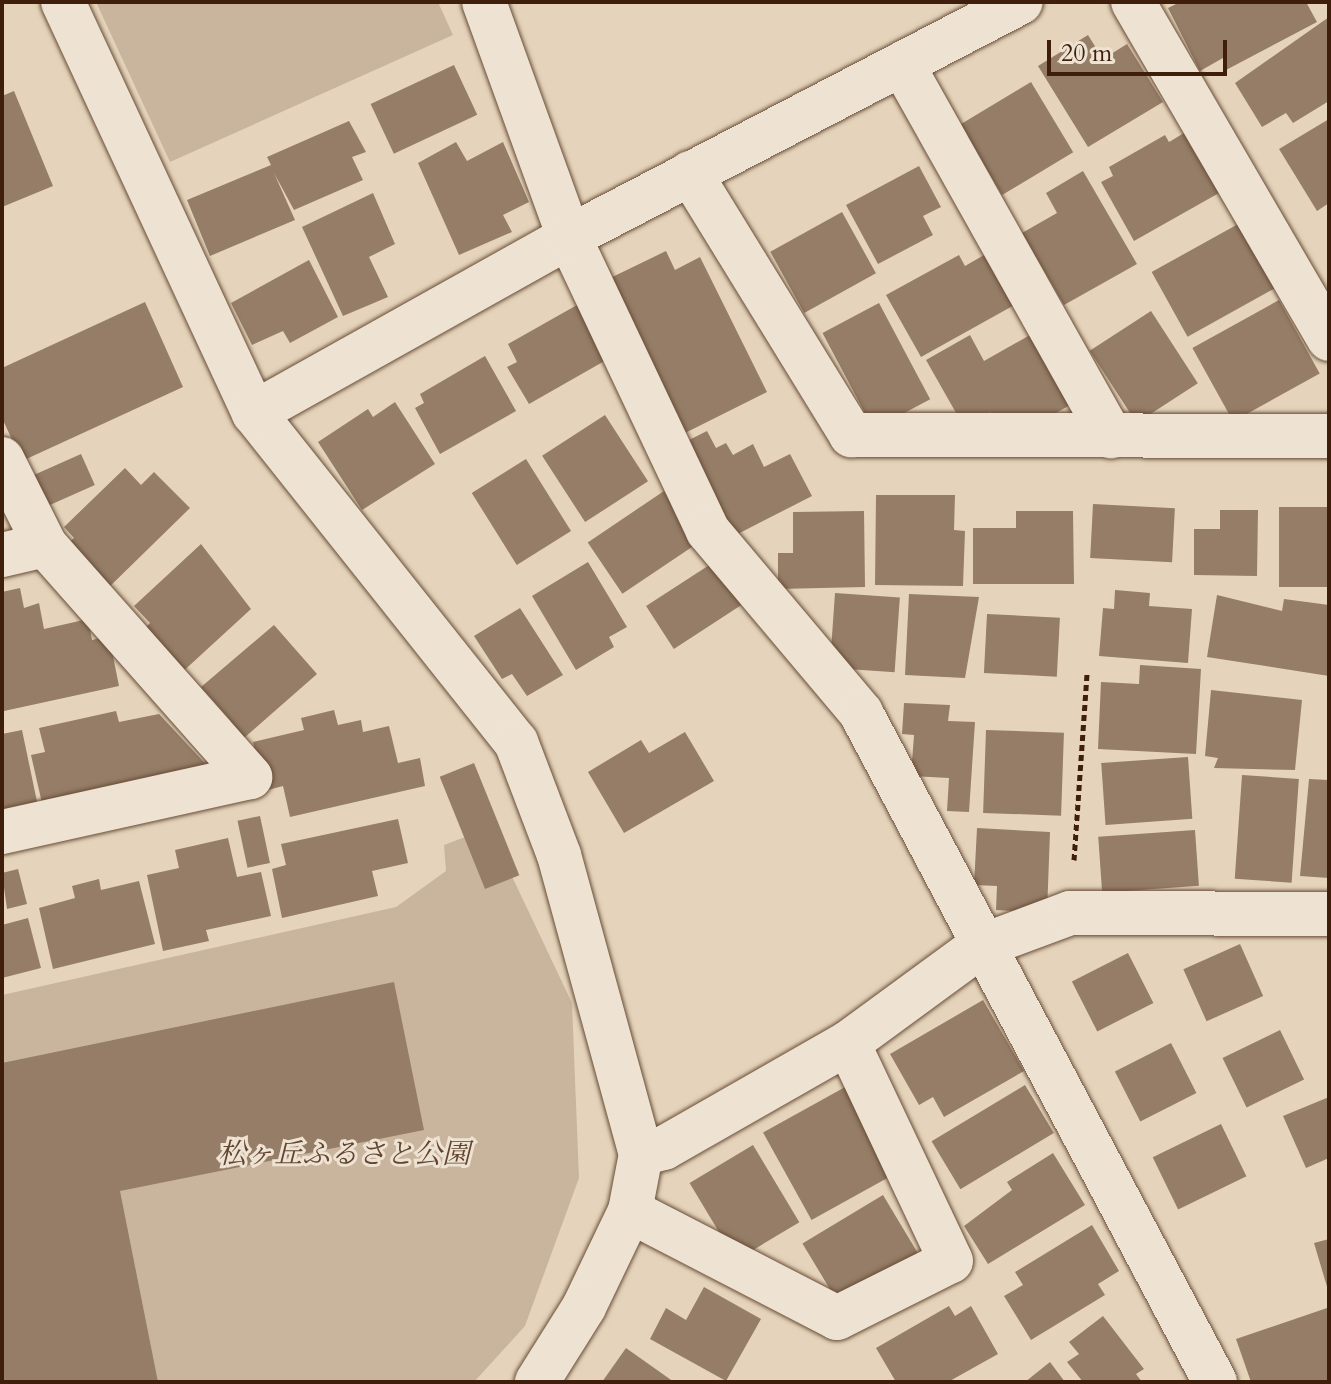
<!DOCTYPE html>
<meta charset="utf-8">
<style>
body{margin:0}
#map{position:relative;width:1331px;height:1384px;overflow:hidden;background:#e5d4bb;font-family:Cardo,"Noto Serif JP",serif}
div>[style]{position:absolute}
.green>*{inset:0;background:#c9b59d}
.building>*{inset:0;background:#957d67;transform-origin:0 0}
.path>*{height:5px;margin-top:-2.5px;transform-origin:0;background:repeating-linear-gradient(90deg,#3f1e0b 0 6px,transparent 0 10px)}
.roads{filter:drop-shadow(0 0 2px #684c37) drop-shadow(0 0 2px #684c37)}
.minor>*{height:44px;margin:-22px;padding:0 22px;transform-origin:22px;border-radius:22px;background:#eee3d3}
span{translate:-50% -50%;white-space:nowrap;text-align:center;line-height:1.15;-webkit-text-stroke:6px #eee3d3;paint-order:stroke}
.park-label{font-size:28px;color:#624430;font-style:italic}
.frame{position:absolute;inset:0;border:4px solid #3f1e0b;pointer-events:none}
.scale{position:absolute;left:1047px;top:40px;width:180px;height:36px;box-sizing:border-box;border:4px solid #3f1e0b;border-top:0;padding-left:10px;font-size:24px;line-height:28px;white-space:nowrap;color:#3f1e0b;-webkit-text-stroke:6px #eee3d3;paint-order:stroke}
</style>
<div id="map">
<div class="green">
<div style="clip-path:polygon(96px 2px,438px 2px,453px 35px,170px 162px)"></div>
<div style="clip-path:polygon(489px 828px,572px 1003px,579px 1178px,525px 1326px,474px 1382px,2px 1382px,2px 995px,396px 907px,446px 871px,444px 845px)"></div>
</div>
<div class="building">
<div style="clip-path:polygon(1180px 2px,1306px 2px,1317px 22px,1226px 70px,1223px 58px,1200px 71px,1168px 8px)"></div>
<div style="clip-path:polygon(1329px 17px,1329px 101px,1293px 123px,1286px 113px,1262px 127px,1235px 83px)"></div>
<div style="clip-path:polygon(1088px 35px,1103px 59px,1127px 44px,1163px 102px,1088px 147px,1038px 66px)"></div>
<div style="left:454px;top:65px;width:55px;height:92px;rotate:65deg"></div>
<div style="left:1031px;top:82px;width:82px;height:83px;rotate:59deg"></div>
<div style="clip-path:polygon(14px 91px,53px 186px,2px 207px,2px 96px)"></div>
<div style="clip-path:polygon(1329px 119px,1329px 203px,1317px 211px,1279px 149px)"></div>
<div style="clip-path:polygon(349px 121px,366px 152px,352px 157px,363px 180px,294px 210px,274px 173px,295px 220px,210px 256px,187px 200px,271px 165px,267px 157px)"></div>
<div style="clip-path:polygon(1184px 133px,1219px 193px,1134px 241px,1101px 182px,1113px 176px,1109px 167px,1165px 135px,1169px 142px)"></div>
<div style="clip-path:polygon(456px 142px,467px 161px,503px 142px,529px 202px,503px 215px,512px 232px,459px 255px,418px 163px)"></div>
<div style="clip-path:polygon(919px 166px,941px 207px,923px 216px,933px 235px,878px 264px,846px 205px)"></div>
<div style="clip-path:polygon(1083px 171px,1137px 264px,1064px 305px,1022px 233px,1057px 213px,1046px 193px)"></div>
<div style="clip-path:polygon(373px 193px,395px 244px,369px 257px,388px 297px,343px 316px,302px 227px)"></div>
<div style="left:842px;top:212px;width:70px;height:82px;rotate:61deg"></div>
<div style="left:1240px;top:223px;width:74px;height:101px;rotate:61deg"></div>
<div style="clip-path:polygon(666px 251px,675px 270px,700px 257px,767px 392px,677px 437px,600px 283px)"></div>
<div style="clip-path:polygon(991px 251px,1020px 302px,921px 357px,886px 295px,959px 255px,965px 266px)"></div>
<div style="clip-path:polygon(309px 260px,338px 317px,290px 343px,283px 331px,252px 345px,231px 303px)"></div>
<div style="left:1279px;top:300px;width:84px;height:99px;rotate:61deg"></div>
<div style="clip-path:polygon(145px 302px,183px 387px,22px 461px,2px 418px,2px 368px)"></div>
<div style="left:879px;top:303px;width:109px;height:64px;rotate:62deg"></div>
<div style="clip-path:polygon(577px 305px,608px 359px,529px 404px,507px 367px,517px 362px,508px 344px)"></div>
<div style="left:1151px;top:311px;width:86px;height:73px;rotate:57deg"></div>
<div style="clip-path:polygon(1037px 331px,1077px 401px,1021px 433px,998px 425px,990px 412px,964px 427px,926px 360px,970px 335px,984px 361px)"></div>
<div style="clip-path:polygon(485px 356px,516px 411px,440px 454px,415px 408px,424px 403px,420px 394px)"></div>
<div style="clip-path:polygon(395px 402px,435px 464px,362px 510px,318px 442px,368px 409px,373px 417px)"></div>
<div style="left:605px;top:415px;width:79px;height:75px;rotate:57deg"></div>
<div style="clip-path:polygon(707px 431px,716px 448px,726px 443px,733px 455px,753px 444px,764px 467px,790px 454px,812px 496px,728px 539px,681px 444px)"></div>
<div style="left:81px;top:454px;width:34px;height:51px;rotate:66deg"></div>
<div style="left:526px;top:459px;width:85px;height:64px;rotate:58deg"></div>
<div style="clip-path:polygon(125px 468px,141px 485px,154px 472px,190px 508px,102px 594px,60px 551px,74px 538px,64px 527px)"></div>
<div style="left:664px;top:491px;width:62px;height:92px;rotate:56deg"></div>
<div style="clip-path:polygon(876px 495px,955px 495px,954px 530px,965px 531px,963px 586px,875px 585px)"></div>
<div style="left:1093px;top:504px;width:82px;height:54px;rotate:3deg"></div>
<div style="left:1329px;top:507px;width:80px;height:50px;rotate:90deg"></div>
<div style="clip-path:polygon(1220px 510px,1258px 510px,1257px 576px,1194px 575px,1194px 529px,1220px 529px)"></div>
<div style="clip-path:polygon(864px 511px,865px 587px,778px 589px,778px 553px,793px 553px,793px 512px)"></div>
<div style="clip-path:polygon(1016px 511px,1073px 511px,1074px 584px,973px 584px,973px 528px,1016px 528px)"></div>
<div style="clip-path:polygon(201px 544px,251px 609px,178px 676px,140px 633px,150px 623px,134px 606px)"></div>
<div style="clip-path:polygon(588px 562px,627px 627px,609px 637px,614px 647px,576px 670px,532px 596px)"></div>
<div style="left:714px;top:562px;width:51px;height:81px;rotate:57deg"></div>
<div style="clip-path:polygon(20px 588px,24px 608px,39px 603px,44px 629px,88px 619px,92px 640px,109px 636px,119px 686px,4px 711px,2px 592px)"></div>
<div style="clip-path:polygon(1115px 590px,1150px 593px,1149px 606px,1192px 609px,1188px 663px,1099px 656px,1103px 608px,1114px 609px)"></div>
<div style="left:835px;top:593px;width:65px;height:75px;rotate:4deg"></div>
<div style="clip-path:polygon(909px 594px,979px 597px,965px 678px,905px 675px)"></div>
<div style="clip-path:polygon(1217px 595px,1282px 611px,1284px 599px,1329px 605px,1329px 676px,1207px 657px)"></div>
<div style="clip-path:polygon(520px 608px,563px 675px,527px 696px,512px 674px,502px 679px,474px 636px)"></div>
<div style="left:987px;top:614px;width:73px;height:59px;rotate:3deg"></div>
<div style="clip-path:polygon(274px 625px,317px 674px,236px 745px,222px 729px,231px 721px,201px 687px)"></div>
<div style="clip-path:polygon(1140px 665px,1201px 669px,1196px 754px,1098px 749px,1101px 682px,1139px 684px)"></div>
<div style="clip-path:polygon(1211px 690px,1302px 700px,1295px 770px,1214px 768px,1218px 758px,1205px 756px)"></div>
<div style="clip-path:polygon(904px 703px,950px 705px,948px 721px,975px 722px,969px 812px,947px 811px,949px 778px,911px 776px,914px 735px,902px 734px)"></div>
<div style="clip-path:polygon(334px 710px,338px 725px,361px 720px,363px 732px,389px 726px,398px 763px,420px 758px,425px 786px,290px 817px,283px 786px,264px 791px,253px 742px,304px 730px,301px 718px)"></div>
<div style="clip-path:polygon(116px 711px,119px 722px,159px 714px,214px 773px,44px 812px,31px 755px,45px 752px,39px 728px)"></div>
<div style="clip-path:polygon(22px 730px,40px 816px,2px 824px,2px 734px)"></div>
<div style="left:986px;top:730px;width:78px;height:83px;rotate:2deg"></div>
<div style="clip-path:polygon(685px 732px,714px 781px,624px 833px,588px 772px,641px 740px,649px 753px)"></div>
<div style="left:1188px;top:757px;width:62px;height:87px;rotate:86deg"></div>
<div style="left:474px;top:763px;width:121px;height:37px;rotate:68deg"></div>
<div style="left:1242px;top:775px;width:57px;height:104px;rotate:4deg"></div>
<div style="clip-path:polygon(1309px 779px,1329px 780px,1329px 878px,1300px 876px)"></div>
<div style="left:260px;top:816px;width:48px;height:23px;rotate:78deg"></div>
<div style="clip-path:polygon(398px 819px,408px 863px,372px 871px,378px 896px,282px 918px,272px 869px,286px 865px,281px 844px)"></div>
<div style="clip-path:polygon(977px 828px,1050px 832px,1047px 913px,996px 910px,997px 886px,974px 885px)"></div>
<div style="left:1195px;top:830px;width:56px;height:97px;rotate:86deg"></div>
<div style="clip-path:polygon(228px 838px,237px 877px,261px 872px,271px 916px,206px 930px,209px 941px,163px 951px,147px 875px,179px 868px,175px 850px)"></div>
<div style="clip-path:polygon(18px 869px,27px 904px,7px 909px,2px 873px)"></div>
<div style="clip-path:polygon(99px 879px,101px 890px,139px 881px,155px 944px,53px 969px,39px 908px,75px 898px,72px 886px)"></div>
<div style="clip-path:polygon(28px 918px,41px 968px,2px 978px,2px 925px)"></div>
<div style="left:1240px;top:944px;width:57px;height:62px;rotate:66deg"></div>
<div style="left:1128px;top:953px;width:56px;height:63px;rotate:63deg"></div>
<div style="clip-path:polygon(394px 982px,424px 1130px,120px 1191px,158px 1382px,2px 1382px,2px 1063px)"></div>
<div style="clip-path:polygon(983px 1000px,1024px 1071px,944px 1117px,933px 1097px,919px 1105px,890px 1054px)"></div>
<div style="left:1280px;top:1030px;width:55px;height:64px;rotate:64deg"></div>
<div style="left:1171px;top:1043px;width:56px;height:63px;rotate:63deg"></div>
<div style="left:1025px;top:1085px;width:56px;height:109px;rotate:59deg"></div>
<div style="left:847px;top:1086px;width:100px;height:96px;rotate:61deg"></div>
<div style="clip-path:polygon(1329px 1097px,1329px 1158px,1306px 1168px,1283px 1116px)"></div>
<div style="left:1221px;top:1124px;width:58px;height:76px;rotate:64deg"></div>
<div style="left:753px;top:1145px;width:90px;height:74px;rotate:59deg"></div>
<div style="clip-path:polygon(1053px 1153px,1085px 1205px,988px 1264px,964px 1226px,1012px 1190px,1007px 1182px)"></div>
<div style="left:883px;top:1195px;width:69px;height:94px;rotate:59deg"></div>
<div style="clip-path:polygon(1092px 1225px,1119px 1271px,1098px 1284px,1105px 1295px,1031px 1340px,1004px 1296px,1023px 1285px,1015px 1272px)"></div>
<div style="clip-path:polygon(1329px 1239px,1329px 1290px,1328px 1290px,1314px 1243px)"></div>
<div style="clip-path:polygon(704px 1287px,761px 1319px,726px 1381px,650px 1339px,666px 1308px,686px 1320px)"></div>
<div style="clip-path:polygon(949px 1306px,955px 1316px,971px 1306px,998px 1354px,948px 1382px,896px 1382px,876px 1348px)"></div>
<div style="clip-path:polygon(1327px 1308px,1329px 1382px,1251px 1382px,1236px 1339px)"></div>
<div style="clip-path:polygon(1103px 1316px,1144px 1369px,1136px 1374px,1142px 1382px,1083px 1382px,1067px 1362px,1079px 1354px,1069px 1342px)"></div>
<div style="clip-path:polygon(626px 1348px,674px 1382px,602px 1382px)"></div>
<div style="clip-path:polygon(1050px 1362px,1065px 1382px,1025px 1382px)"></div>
</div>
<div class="path">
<div style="left:1074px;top:860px;width:187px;rotate:-86deg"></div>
</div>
<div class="roads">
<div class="minor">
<div style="left:63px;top:2px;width:453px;rotate:65.1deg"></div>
<div style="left:254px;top:413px;width:421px;rotate:51.5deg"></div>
<div style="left:516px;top:742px;width:121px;rotate:69.2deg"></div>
<div style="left:559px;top:855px;width:310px;rotate:74.7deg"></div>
<div style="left:641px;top:1154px;width:58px;rotate:100.9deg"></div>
<div style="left:630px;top:1211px;width:106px;rotate:115.6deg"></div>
<div style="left:584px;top:1307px;width:89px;rotate:122.1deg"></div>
<div style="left:484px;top:2px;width:250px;rotate:70.1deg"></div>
<div style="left:569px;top:237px;width:325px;rotate:64.7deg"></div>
<div style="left:708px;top:531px;width:238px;rotate:49.9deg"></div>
<div style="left:861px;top:713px;width:757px;rotate:62.11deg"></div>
<div style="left:1133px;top:2px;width:390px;rotate:59.8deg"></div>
<div style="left:902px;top:64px;width:427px;rotate:60.7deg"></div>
<div style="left:690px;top:173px;width:308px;rotate:58.4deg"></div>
<div style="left:851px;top:435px;width:478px;rotate:0.1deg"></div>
<div style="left:254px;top:413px;width:361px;rotate:-29.2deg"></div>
<div style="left:569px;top:237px;width:509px;rotate:-27.47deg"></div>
<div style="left:2px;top:459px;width:96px;rotate:63.4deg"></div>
<div style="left:45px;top:545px;width:310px;rotate:48.5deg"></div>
<div style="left:250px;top:777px;width:254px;rotate:167.5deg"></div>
<div style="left:2px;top:555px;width:44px;rotate:-13.1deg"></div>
<div style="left:641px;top:1154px;width:24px;rotate:-15deg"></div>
<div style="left:664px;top:1148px;width:212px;rotate:-29.7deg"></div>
<div style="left:848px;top:1043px;width:162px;rotate:-36.2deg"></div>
<div style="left:979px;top:947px;width:97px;rotate:-20.5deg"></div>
<div style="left:1070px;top:913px;width:259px;rotate:0.2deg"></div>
<div style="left:630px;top:1211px;width:233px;rotate:27.3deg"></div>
<div style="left:837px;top:1318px;width:127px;rotate:-26.6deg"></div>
<div style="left:951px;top:1261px;width:241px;rotate:-115.3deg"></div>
</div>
</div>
<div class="park-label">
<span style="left:344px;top:1154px">松ヶ丘ふるさと公園</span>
</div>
<div class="frame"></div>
<div class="scale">20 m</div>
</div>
